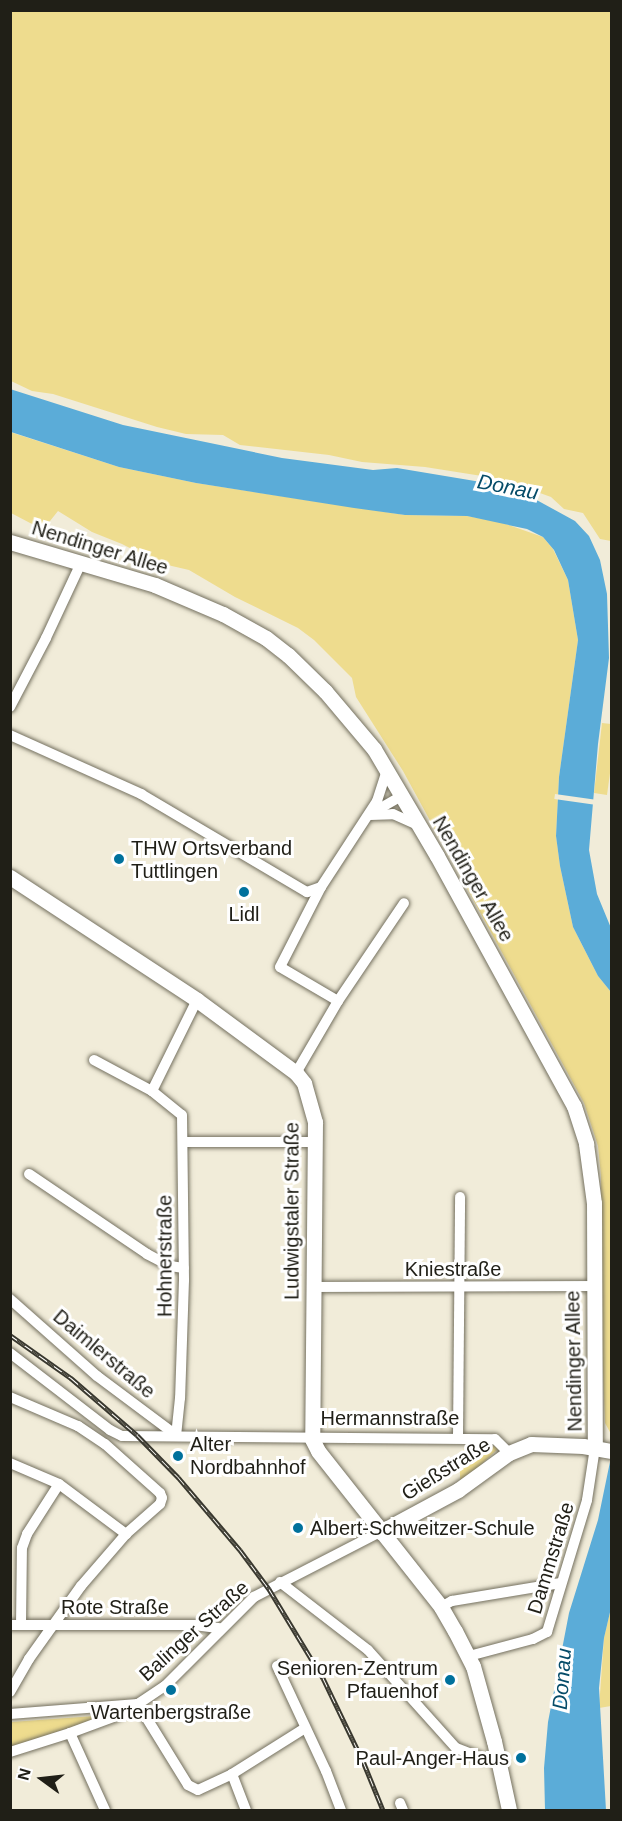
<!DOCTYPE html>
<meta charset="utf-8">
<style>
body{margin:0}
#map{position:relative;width:622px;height:1821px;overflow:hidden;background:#f1ecd9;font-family:Helvetica,sans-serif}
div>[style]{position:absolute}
.green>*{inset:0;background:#eedc8e}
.water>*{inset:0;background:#5bacd8}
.pier>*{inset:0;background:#f1ecd9;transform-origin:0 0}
.roads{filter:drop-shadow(0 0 2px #74705f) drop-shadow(0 0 2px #74705f)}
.street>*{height:10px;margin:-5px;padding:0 5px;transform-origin:5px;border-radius:5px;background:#fff}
.secondary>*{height:15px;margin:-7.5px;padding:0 7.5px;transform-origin:7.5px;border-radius:7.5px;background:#fff}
.rail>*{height:5px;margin-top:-2.5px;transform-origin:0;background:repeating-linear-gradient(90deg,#fff 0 9px,#39382f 0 18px);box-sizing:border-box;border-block:2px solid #39382f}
.dots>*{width:16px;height:16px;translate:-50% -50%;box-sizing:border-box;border:3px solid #fff;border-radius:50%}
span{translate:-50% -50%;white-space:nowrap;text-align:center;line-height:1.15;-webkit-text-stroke:6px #fff;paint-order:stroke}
.street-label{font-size:20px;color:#201f17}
.poi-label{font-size:20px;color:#201f17}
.left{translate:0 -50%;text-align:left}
.right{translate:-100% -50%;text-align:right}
.water-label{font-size:21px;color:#064c69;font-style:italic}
.frame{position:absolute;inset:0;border:12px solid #201f17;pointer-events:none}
.north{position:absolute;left:12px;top:1749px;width:60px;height:60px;-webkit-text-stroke:4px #fff;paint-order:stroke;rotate:285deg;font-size:16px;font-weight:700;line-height:24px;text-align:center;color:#201f17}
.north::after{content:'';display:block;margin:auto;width:21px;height:27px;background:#201f17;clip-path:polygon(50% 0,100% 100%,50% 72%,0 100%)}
</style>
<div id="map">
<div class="green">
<div style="clip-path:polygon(11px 10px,611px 11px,611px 541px,600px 539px,583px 513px,564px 509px,551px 497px,501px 479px,425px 467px,362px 462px,329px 455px,240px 445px,223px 435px,186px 434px,157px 427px,53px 394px,32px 391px,11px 381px)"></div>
<div style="clip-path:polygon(10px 432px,119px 467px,196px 483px,405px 515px,467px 516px,500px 522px,543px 537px,553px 549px,568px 580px,578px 640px,559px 777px,556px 836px,560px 866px,573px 927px,598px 976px,611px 992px,611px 1434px,605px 1423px,600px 1296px,601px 1176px,598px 1146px,584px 1103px,403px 771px,356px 697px,352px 678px,314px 640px,298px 628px,235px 597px,189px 570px,159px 563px,122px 544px,92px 532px,58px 511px,46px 526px,32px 524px,11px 513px)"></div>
<div style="clip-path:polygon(602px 723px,611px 724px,611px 766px,607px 795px,594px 793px)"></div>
<div style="clip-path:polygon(474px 1444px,500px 1447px,460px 1484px,460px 1460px,463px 1450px)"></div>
<div style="clip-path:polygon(611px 1608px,611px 1706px,599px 1708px,604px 1638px)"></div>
<div style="clip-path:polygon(109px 1715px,11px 1747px,11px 1722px)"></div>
</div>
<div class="water">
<div style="clip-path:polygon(10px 389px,123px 425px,282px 458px,373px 470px,397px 468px,493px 484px,522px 492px,575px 521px,589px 536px,600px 560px,607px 594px,609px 658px,598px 744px,589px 850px,597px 894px,611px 928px,611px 992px,598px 976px,573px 927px,560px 866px,556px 836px,559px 777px,578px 640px,568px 580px,554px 550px,543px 537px,527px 529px,467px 516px,405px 515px,354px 508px,196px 483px,119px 467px,11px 432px)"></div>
<div style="clip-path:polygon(611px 1457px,611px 1608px,604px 1638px,599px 1688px,606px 1810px,545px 1810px,544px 1768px,548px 1722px,569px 1613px,598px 1520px)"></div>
</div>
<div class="pier">
<div style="left:555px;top:794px;width:41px;height:5px;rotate:8deg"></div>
</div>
<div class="roads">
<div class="street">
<div style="left:10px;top:707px;width:78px;rotate:-62.4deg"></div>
<div style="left:46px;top:638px;width:83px;rotate:-65deg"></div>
<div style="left:10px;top:735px;width:144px;rotate:24.2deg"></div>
<div style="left:141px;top:794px;width:193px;rotate:30.6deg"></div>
<div style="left:307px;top:892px;width:15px;rotate:-20deg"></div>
<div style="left:372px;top:813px;width:34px;rotate:-30deg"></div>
<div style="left:370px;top:815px;width:23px;rotate:-2deg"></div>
<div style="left:393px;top:814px;width:27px;rotate:24deg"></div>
<div style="left:338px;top:1001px;width:67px;rotate:-149.6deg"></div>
<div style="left:280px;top:967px;width:90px;rotate:-62.9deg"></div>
<div style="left:321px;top:887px;width:103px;rotate:-56.9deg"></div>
<div style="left:377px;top:801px;width:32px;rotate:-72deg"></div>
<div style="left:94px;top:1060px;width:66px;rotate:28.1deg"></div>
<div style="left:152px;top:1091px;width:102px;rotate:-63.7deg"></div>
<div style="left:296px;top:1073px;width:83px;rotate:-59.7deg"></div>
<div style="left:338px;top:1001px;width:118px;rotate:-56deg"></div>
<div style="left:152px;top:1091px;width:38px;rotate:39deg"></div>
<div style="left:182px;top:1115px;width:165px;rotate:89.3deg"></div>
<div style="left:184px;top:1280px;width:118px;rotate:91.9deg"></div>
<div style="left:180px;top:1398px;width:37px;rotate:96deg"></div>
<div style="left:184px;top:1142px;width:130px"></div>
<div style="left:29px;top:1174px;width:143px;rotate:34.1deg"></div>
<div style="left:147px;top:1254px;width:26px;rotate:28deg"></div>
<div style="left:170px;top:1266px;width:14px;rotate:8deg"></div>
<div style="left:314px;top:1287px;width:279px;rotate:-0.2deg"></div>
<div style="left:10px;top:1299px;width:116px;rotate:41.5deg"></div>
<div style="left:97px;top:1376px;width:99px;rotate:36.8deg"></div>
<div style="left:10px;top:1353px;width:126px;rotate:37.6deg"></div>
<div style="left:110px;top:1430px;width:13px;rotate:27deg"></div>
<div style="left:122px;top:1436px;width:373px;rotate:0.5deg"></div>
<div style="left:495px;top:1439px;width:20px;rotate:45deg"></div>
<div style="left:10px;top:1397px;width:74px;rotate:23.1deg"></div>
<div style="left:78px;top:1426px;width:32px;rotate:34deg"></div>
<div style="left:105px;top:1444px;width:74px;rotate:41.7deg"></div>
<div style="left:160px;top:1493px;width:5px;rotate:68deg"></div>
<div style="left:162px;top:1498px;width:6px;rotate:108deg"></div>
<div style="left:160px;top:1504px;width:45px;rotate:138.6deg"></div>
<div style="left:126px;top:1534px;width:69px;rotate:130.9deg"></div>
<div style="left:81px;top:1586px;width:90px;rotate:125.5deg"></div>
<div style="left:29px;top:1659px;width:38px;rotate:120deg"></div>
<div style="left:458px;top:1438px;width:241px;rotate:-89.5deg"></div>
<div style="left:10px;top:1463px;width:53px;rotate:23.2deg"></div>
<div style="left:59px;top:1484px;width:84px;rotate:36.7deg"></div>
<div style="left:280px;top:1582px;width:111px;rotate:37.7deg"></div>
<div style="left:368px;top:1650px;width:132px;rotate:48.1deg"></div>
<div style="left:456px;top:1748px;width:31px;rotate:21deg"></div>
<div style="left:441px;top:1607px;width:13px;rotate:-29deg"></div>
<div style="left:452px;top:1601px;width:110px;rotate:-9.4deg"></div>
<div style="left:10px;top:1625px;width:184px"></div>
<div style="left:194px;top:1625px;width:26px;rotate:7deg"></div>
<div style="left:21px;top:1625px;width:77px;rotate:-89.3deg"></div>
<div style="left:22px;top:1548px;width:15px;rotate:-70deg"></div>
<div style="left:27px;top:1534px;width:59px;rotate:-57.4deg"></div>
<div style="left:469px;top:1656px;width:66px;rotate:-14.9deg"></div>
<div style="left:533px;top:1639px;width:16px;rotate:-27deg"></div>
<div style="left:547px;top:1632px;width:138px;rotate:-73.1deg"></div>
<div style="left:587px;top:1500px;width:53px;rotate:-81.3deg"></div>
<div style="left:277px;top:1666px;width:116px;rotate:65deg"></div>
<div style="left:326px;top:1771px;width:42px;rotate:69deg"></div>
<div style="left:10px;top:1714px;width:128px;rotate:-4.5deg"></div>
<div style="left:138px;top:1704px;width:95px;rotate:58.3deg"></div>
<div style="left:188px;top:1785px;width:11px;rotate:27deg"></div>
<div style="left:198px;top:1790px;width:38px;rotate:-25deg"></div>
<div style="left:232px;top:1774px;width:86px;rotate:-32.2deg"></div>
<div style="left:70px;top:1733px;width:85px;rotate:65.6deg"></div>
<div style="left:10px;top:1752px;width:63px;rotate:-17.6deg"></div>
<div style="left:70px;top:1733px;width:49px;rotate:-20.3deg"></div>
<div style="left:116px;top:1716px;width:25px;rotate:-29deg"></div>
<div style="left:138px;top:1704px;width:32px;rotate:-34deg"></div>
<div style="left:165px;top:1686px;width:126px;rotate:-45deg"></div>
<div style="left:254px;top:1597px;width:142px;rotate:-27.3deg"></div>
<div style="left:232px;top:1774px;width:39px;rotate:69deg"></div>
<div style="left:400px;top:1803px;width:8px;rotate:67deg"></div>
</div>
<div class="secondary">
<div style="left:10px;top:542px;width:151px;rotate:16.5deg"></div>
<div style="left:155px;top:585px;width:74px;rotate:23.1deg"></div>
<div style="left:223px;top:614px;width:49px;rotate:29.2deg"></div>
<div style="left:266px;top:638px;width:28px;rotate:38deg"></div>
<div style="left:288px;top:655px;width:52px;rotate:44.2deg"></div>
<div style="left:325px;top:691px;width:76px;rotate:49.8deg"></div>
<div style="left:374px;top:749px;width:124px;rotate:59.5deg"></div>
<div style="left:437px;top:856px;width:285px;rotate:61.3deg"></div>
<div style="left:574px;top:1106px;width:40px;rotate:72deg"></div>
<div style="left:586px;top:1144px;width:60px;rotate:82.3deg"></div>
<div style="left:594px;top:1203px;width:245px;rotate:89.8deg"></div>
<div style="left:10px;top:877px;width:224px;rotate:33.3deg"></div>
<div style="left:197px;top:1000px;width:123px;rotate:36.4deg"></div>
<div style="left:296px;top:1073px;width:13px;rotate:51deg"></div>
<div style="left:304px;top:1083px;width:41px;rotate:74.2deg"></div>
<div style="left:315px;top:1122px;width:317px;rotate:90.5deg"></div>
<div style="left:312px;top:1439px;width:13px;rotate:63deg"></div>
<div style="left:318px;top:1451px;width:199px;rotate:51.7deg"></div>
<div style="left:441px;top:1607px;width:28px;rotate:60deg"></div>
<div style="left:455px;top:1631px;width:39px;rotate:63deg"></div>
<div style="left:473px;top:1666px;width:78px;rotate:74.4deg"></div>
<div style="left:494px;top:1741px;width:71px;rotate:77.7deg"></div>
<div style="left:380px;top:1532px;width:89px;rotate:-28.3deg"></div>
<div style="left:458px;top:1490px;width:63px;rotate:-36deg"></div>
<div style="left:509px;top:1453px;width:24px;rotate:-22deg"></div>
<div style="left:531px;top:1444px;width:52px;rotate:2.2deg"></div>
<div style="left:583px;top:1446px;width:29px;rotate:10deg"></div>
</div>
</div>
<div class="rail">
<div style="left:10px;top:1335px;width:75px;rotate:35.2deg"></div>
<div style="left:71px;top:1378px;width:87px;rotate:40.8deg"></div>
<div style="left:137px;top:1435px;width:59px;rotate:45.7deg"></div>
<div style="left:178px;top:1477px;width:96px;rotate:49.7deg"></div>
<div style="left:240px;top:1550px;width:49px;rotate:53.4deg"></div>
<div style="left:269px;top:1589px;width:104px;rotate:58.8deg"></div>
<div style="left:323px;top:1678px;width:92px;rotate:64.3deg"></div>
<div style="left:363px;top:1761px;width:53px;rotate:67.8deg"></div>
</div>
<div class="dots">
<div style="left:119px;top:859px;background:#00719c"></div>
<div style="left:244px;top:892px;background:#00719c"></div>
<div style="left:178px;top:1456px;background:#00719c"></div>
<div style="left:298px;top:1528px;background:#00719c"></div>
<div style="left:450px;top:1680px;background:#00719c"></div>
<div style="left:171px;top:1690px;background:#00719c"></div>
<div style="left:521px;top:1758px;background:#00719c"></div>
</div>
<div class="street-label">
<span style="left:100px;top:548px;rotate:17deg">Nendinger Allee</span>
<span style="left:473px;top:879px;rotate:60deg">Nendinger Allee</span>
<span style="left:292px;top:1211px;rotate:-90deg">Ludwigstaler Straße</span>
<span style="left:165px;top:1256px;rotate:-90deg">Hohnerstraße</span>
<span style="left:453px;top:1269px">Kniestraße</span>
<span style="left:104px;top:1354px;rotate:40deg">Daimlerstraße</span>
<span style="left:574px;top:1361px;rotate:-91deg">Nendinger Allee</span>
<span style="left:390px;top:1418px">Hermannstraße</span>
<span style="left:446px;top:1469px;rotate:-32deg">Gießstraße</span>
<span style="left:551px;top:1558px;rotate:-73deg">Dammstraße</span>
<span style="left:115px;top:1607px">Rote Straße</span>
<span style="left:194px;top:1631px;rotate:-42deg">Balinger Straße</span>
</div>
<div class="poi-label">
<span class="left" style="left:131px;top:860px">THW Ortsverband<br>Tuttlingen</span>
<span style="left:244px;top:914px">Lidl</span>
<span class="left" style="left:190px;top:1456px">Alter<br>Nordbahnhof</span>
<span class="left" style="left:310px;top:1528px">Albert-Schweitzer-Schule</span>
<span class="right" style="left:438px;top:1680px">Senioren-Zentrum<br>Pfauenhof</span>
<span style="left:171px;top:1712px">Wartenbergstraße</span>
<span class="right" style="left:509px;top:1758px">Paul-Anger-Haus</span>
</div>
<div class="water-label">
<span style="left:508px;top:487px;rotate:11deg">Donau</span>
<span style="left:562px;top:1679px;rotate:-86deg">Donau</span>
</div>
<div class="frame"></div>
<div class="north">N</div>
</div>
